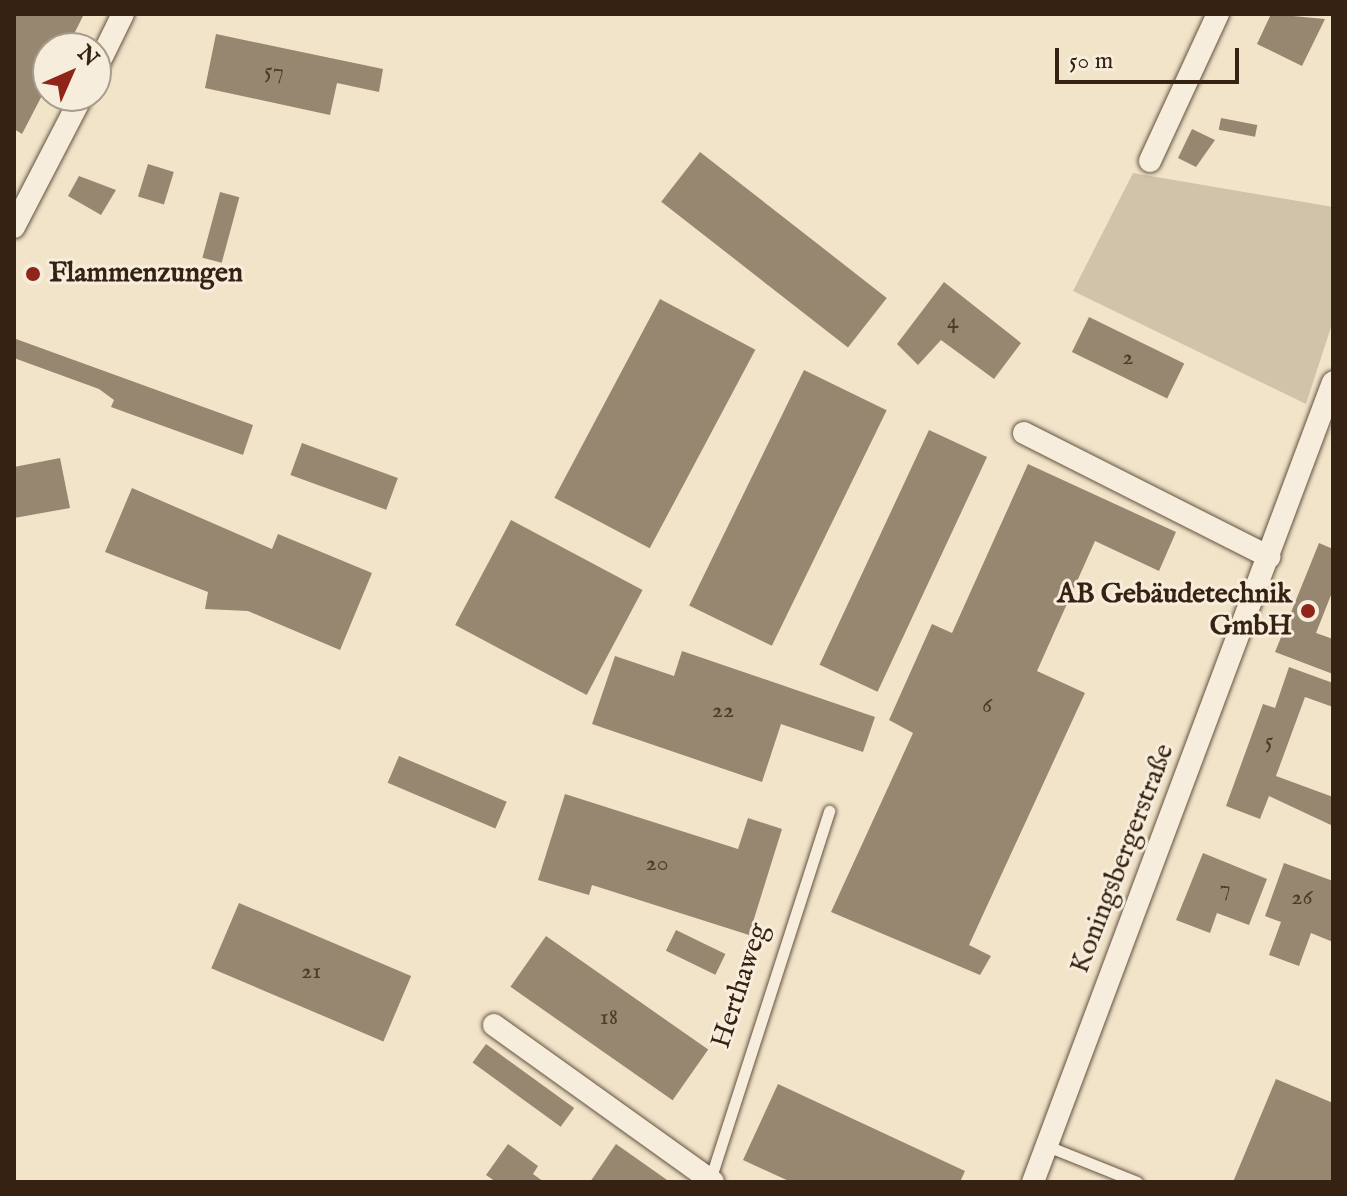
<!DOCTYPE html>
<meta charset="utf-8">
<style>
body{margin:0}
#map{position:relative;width:1347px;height:1196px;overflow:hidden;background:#f1e4c9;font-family:"IM FELL English",serif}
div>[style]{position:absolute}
.green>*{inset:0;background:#d1c3aa}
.building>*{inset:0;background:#978771;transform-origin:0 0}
.roads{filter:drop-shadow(0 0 2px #655240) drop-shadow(0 0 2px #655240)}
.lane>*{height:11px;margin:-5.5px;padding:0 5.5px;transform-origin:5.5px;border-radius:5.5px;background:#f6eddc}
.street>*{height:22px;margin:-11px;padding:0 11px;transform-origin:11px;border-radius:11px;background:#f6eddc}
.dots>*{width:22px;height:22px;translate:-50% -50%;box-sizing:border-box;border:4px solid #f6eddc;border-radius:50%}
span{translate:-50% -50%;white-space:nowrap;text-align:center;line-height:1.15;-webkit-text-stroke:6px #f6eddc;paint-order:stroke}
.number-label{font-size:24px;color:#4e3b2a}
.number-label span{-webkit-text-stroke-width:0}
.poi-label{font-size:28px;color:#362212;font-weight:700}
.left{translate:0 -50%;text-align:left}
.right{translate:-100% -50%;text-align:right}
.street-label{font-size:28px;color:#362212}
.frame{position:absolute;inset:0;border:16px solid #362212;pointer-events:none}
.north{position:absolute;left:32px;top:32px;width:80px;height:80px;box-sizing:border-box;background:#f6eddc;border:2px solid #a99c8b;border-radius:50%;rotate:45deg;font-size:22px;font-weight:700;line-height:32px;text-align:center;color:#362212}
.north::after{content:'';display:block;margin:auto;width:28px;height:36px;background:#8f2418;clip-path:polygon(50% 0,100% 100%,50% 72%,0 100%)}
.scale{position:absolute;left:1055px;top:48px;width:184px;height:36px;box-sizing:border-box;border:4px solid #362212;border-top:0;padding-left:10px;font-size:24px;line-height:28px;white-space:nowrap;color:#362212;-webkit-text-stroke:6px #f6eddc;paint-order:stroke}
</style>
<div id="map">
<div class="green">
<div style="clip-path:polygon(1133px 173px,1333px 207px,1333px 321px,1306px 404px,1073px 291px)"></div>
</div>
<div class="building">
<div style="clip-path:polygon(14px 14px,84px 14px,67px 48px,48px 48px,48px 84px,22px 134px,14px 129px)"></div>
<div style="clip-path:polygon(1271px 14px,1325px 19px,1302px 66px,1257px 44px)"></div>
<div style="clip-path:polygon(216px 34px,383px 69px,379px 92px,337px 83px,330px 115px,205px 88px)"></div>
<div style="left:1221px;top:118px;width:37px;height:12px;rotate:11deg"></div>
<div style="clip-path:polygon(1192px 129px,1215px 140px,1196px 167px,1178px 158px)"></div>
<div style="left:700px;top:152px;width:237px;height:63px;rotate:38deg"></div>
<div style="left:148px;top:164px;width:27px;height:34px;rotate:17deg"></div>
<div style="clip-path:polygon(79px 176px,116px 190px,101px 215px,68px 196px)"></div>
<div style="left:220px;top:192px;width:20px;height:68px;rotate:15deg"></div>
<div style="clip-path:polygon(944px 282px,1021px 343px,994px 379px,941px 340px,918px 365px,897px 344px)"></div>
<div style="left:660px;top:299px;width:108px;height:225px;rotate:28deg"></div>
<div style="left:1089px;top:317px;width:106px;height:39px;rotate:26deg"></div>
<div style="clip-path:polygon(16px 339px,253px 425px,243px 455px,111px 407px,114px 400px,99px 389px,14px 358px)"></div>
<div style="left:804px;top:370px;width:92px;height:262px;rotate:26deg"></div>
<div style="left:929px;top:430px;width:64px;height:259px;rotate:25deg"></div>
<div style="left:302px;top:443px;width:102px;height:34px;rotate:20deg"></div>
<div style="clip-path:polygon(60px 458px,70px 508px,14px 518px,14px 467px)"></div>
<div style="clip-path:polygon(1028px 464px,1176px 532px,1159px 571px,1095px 541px,1037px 671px,1085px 693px,969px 945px,991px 956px,980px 975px,831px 912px,913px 733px,889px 720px,932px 624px,952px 633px)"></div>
<div style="clip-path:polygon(132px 488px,272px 549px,278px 534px,372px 573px,340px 650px,248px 611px,205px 609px,208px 592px,105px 552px)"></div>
<div style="left:511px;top:520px;width:149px;height:119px;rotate:28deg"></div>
<div style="clip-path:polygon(1319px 543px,1333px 549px,1333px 590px,1316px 633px,1333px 639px,1333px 674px,1275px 652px)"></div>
<div style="clip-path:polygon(682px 651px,875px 717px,863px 752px,781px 724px,762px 782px,592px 724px,615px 656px,674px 676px)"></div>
<div style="clip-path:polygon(1289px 667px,1333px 683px,1333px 707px,1305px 697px,1276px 776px,1333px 797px,1333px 826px,1269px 796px,1260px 819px,1226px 806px,1263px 704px,1275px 708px)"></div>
<div style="left:399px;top:756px;width:117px;height:29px;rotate:23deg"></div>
<div style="clip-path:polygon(565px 794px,738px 849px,748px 818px,782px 829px,749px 935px,592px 885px,589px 895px,538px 880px)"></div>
<div style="clip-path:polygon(1203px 853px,1267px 879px,1249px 925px,1217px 913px,1210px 933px,1176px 920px)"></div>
<div style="clip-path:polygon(1284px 863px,1333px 881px,1333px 942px,1311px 933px,1299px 966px,1269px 955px,1281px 922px,1265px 916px)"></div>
<div style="left:239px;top:903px;width:187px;height:71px;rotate:23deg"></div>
<div style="left:676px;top:930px;width:55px;height:23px;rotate:26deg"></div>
<div style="left:546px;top:936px;width:198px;height:62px;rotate:35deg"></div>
<div style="left:486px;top:1044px;width:109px;height:23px;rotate:36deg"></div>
<div style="clip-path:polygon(1276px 1079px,1333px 1103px,1333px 1182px,1233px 1182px)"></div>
<div style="clip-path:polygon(778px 1084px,965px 1171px,960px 1182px,791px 1182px,743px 1160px)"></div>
<div style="clip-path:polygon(508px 1144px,538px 1166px,533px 1174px,544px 1182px,496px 1182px,486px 1175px)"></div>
<div style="clip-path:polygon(616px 1144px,670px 1182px,590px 1182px)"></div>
</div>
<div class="roads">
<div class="lane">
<div style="left:1047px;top:1146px;width:97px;rotate:21.8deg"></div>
<div style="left:710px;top:1180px;width:388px;rotate:-72.1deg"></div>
</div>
<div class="street">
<div style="left:96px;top:69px;width:61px;rotate:-63.9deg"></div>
<div style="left:1150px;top:161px;width:162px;rotate:-65.2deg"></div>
<div style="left:14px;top:227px;width:148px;rotate:-62.6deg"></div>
<div style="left:1024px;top:433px;width:275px;rotate:26.8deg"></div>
<div style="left:494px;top:1025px;width:269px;rotate:35.6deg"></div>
<div style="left:1033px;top:1182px;width:854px;rotate:-69.44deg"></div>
</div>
</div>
<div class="dots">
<div style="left:33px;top:274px;background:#8f2418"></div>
<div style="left:1308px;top:611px;background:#8f2418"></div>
</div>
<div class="number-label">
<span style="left:274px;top:72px">57</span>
<span style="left:953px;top:322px">4</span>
<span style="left:1128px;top:358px">2</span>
<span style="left:987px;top:706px">6</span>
<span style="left:723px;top:711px">22</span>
<span style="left:1269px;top:742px">5</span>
<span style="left:657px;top:864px">20</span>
<span style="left:1225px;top:889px">7</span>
<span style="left:1302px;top:898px">26</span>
<span style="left:311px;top:972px">21</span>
<span style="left:609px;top:1018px">18</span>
</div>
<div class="poi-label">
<span class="left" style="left:49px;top:274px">Flammenzungen</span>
<span class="right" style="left:1292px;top:611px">AB Gebäudetechnik<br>GmbH</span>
</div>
<div class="street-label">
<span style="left:1123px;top:859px;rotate:-69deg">Koningsbergerstraße</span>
<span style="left:741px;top:986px;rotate:-72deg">Herthaweg</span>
</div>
<div class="frame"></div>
<div class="north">N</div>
<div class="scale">50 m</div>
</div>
